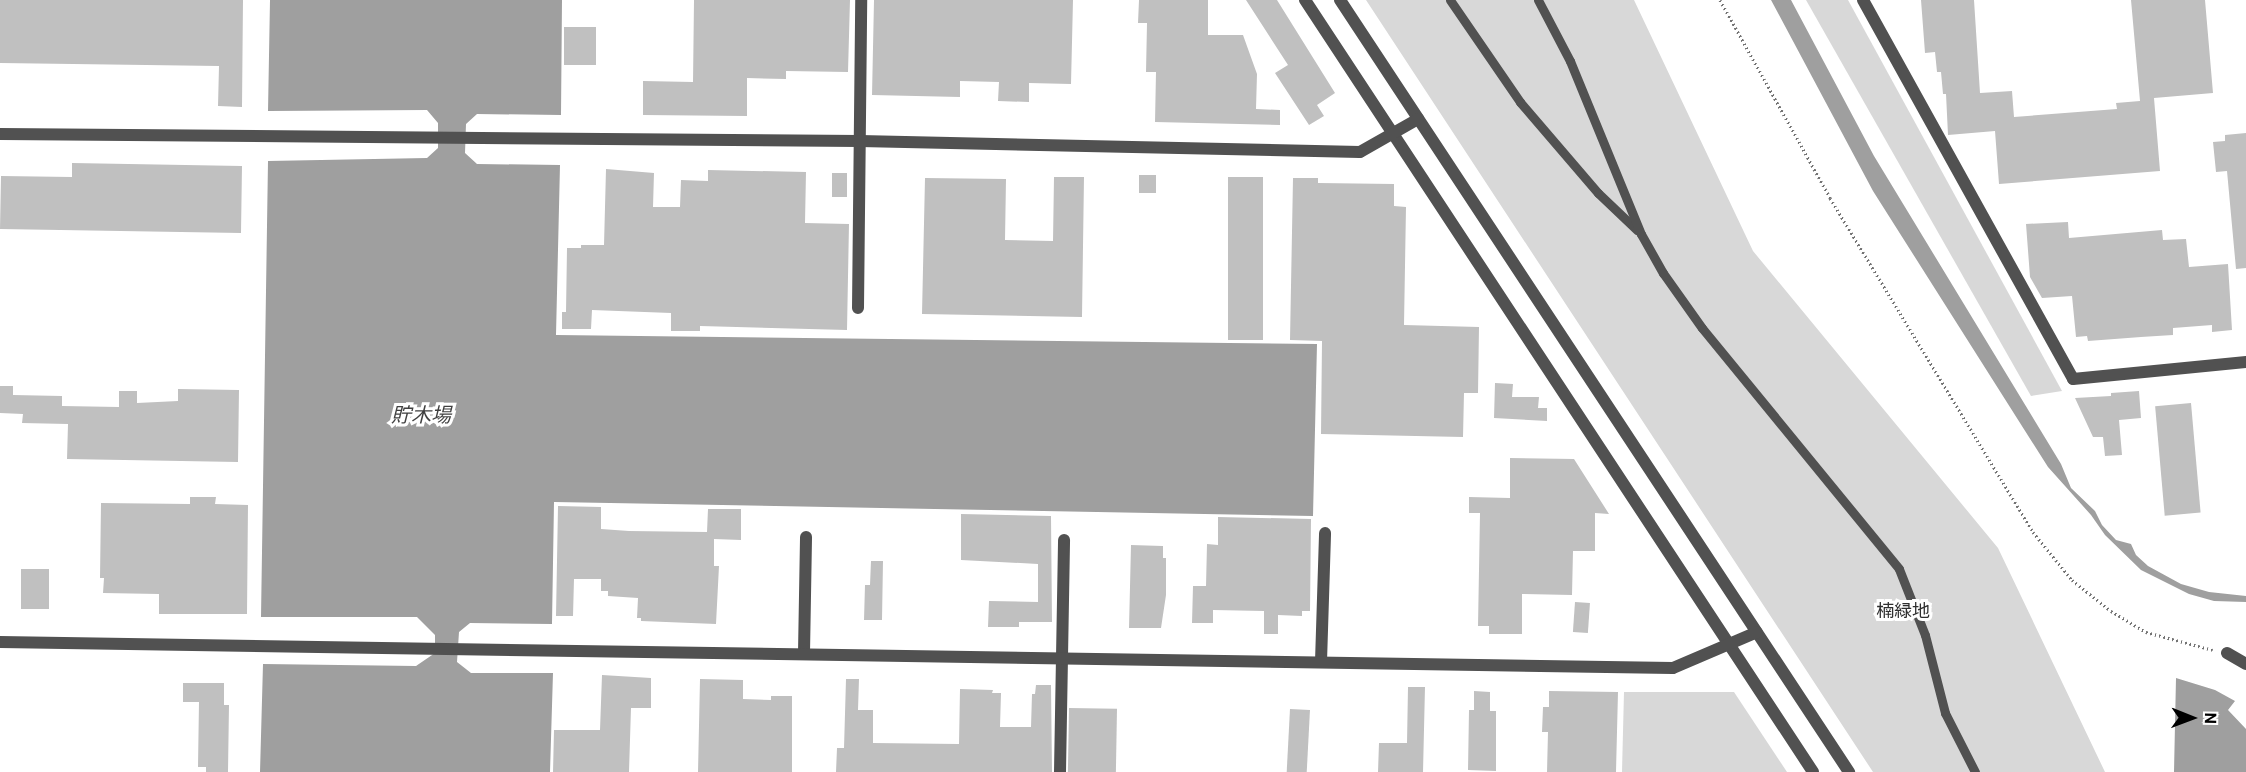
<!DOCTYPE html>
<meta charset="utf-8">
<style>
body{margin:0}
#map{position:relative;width:2246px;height:772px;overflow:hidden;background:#fff;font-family:Roboto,"Noto Sans JP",sans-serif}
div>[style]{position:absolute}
.green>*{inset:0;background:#d8d8d8}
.water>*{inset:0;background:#9f9f9f}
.building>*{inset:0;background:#c0c0c0;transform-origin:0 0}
.path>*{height:3px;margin-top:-1.5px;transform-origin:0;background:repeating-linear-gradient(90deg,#737373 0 1.5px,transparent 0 4.5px)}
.service>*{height:9px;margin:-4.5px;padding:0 4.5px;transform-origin:4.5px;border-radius:4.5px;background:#515151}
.minor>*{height:12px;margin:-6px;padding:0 6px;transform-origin:6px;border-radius:6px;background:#515151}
.tertiary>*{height:12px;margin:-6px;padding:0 6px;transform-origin:6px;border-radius:6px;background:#515151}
span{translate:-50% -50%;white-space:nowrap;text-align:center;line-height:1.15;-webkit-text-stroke:6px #fff;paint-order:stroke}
.park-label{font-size:18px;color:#2f2f2f}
.water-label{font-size:20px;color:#404040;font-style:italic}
.north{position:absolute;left:2162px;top:688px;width:60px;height:60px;-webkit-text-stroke:4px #fff;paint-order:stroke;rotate:91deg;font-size:16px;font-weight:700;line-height:24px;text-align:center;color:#000}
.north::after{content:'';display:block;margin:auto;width:21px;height:27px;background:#000;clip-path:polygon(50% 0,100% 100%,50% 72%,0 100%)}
</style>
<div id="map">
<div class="green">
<div style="clip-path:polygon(1366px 0,1634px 0,1753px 251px,1998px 548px,2105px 772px,1873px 772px)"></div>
<div style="clip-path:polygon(1806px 0,1848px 0,2062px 391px,2031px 396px)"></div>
<div style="clip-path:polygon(1624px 692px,1734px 692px,1787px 772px,1622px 772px)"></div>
</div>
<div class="water">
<div style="clip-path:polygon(270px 0,562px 0,561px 115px,477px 114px,466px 124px,465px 153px,477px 164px,560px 165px,556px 335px,1317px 344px,1313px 516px,554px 502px,552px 624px,470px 623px,459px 632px,457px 662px,471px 673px,553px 673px,550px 772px,260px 772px,263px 664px,416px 666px,435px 653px,435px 635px,417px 617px,261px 617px,268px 161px,427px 158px,438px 148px,438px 123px,427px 110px,268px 111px)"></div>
<div style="clip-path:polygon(1771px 0,1791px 0,1874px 156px,2061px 464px,2071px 488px,2095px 511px,2102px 525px,2116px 540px,2131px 544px,2136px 555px,2148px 566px,2181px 584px,2209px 592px,2246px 596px,2246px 602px,2214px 601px,2189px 594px,2141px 570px,2105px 535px,2091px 515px,2048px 467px,1873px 191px)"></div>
<div style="clip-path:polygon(2176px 678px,2215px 690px,2235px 701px,2228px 710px,2246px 729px,2246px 772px,2174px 772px)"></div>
</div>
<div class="building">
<div style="clip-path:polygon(0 0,243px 0,242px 107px,218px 106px,219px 66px,0 63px)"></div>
<div style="clip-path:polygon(694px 0,850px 0,848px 72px,786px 71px,786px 79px,747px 78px,747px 116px,643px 115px,643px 81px,693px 82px)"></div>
<div style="clip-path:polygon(874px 0,1073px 0,1071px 84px,1029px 83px,1029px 102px,998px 101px,999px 82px,960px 81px,960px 97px,872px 95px)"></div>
<div style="clip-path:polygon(1139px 0,1208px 0,1208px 35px,1243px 35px,1257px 74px,1256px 109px,1280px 110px,1280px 125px,1155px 122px,1156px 72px,1146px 72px,1147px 23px,1138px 23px)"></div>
<div style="clip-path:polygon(1246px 0,1277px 0,1335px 93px,1317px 105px,1324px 116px,1309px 125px,1275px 73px,1288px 65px)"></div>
<div style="clip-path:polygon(1921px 0,1974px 0,1980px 93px,2012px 91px,2014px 117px,2117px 109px,2116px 103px,2140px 101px,2131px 0,2205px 0,2213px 93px,2154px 98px,2160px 171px,1999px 184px,1995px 131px,1948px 135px,1946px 94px,1943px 94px,1941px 72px,1937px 72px,1935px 52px,1925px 53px)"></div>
<div style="left:564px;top:27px;width:32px;height:38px"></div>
<div style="clip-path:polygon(2246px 133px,2246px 268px,2236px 269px,2227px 171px,2216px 172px,2213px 142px,2225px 141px,2225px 135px)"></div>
<div style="clip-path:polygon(72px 163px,242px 166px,241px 233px,0 229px,1px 176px,72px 177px)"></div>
<div style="clip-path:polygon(606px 169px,654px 173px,653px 207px,680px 207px,681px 180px,708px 181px,708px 170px,806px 172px,805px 223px,849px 224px,847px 330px,700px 326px,700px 331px,671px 331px,671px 313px,592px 310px,591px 329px,562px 329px,562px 312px,566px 312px,567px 248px,581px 248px,581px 245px,604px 245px)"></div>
<div style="left:832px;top:173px;width:15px;height:24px"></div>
<div style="left:1139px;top:175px;width:17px;height:18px"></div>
<div style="clip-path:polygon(1054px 177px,1084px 177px,1082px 317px,922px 314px,925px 178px,1006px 179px,1005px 240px,1053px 241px)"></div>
<div style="left:1228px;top:177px;width:35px;height:163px"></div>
<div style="clip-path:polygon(1293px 178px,1318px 178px,1318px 183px,1394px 184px,1394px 206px,1406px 207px,1404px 325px,1479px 327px,1478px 393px,1464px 393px,1463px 437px,1321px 434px,1322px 341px,1290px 340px)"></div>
<div style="clip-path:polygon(2068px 222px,2069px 238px,2162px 230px,2163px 240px,2186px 239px,2189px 267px,2228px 264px,2232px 330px,2212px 332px,2212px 325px,2173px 328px,2173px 335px,2141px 337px,2088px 341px,2087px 336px,2076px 337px,2072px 296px,2042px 298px,2030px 277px,2026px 224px)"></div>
<div style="clip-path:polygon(1495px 383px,1513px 384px,1512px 397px,1539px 397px,1538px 408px,1547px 408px,1547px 421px,1494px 418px)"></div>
<div style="clip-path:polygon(0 386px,13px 386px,13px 395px,62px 396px,62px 406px,119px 407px,119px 391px,137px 391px,137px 403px,178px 401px,178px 389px,239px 390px,238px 462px,67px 459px,68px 424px,22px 423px,23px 414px,0 413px)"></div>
<div style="clip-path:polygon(2139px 391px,2141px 418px,2119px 420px,2122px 455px,2105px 456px,2103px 437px,2093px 437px,2075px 398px,2111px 396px,2111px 393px)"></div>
<div style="left:2191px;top:403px;width:110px;height:36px;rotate:85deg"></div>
<div style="clip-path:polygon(1510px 458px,1574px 459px,1609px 514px,1595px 513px,1595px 551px,1573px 551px,1572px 595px,1522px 594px,1522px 634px,1489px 634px,1489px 626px,1478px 626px,1480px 513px,1469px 513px,1469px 497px,1510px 498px)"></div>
<div style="clip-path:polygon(190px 497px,216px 497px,215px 504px,248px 505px,247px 614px,159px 614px,159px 594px,103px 593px,104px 578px,100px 578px,101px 503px,190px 504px)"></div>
<div style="clip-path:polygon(558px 506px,601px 507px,601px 529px,629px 531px,707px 532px,708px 509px,741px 509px,741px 540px,714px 539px,714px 566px,719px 566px,716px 624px,641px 621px,641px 618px,637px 618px,638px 598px,608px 596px,608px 591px,601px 591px,601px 579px,574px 579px,573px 616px,556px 616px)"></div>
<div style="clip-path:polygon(961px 514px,1051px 516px,1052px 622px,1019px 622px,1019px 627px,988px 627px,989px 601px,1038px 602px,1038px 564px,961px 560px)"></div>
<div style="clip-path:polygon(1218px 517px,1311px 519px,1310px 611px,1302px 611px,1302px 616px,1278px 615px,1278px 634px,1264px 634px,1264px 611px,1213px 610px,1213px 623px,1192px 623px,1193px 586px,1206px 586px,1207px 544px,1218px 545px)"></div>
<div style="clip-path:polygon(1131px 545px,1163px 546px,1163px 558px,1166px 558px,1166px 595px,1161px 628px,1129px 628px)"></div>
<div style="clip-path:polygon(871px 561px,883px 561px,882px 620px,864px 620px,865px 585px,870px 585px)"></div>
<div style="left:21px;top:569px;width:28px;height:40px"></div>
<div style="left:1575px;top:602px;width:15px;height:30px;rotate:4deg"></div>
<div style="clip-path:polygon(602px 675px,651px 678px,651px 708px,631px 708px,629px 772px,553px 772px,554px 730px,600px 730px)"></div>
<div style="clip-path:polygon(700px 679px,743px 680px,743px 699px,771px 700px,771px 696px,792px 696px,792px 772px,698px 772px)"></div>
<div style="clip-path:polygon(846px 679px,859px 679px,858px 710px,873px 710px,873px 743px,959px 744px,960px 689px,993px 690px,992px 693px,1001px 693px,1000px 727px,1031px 727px,1032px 694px,1035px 694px,1036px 685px,1051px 685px,1052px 772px,836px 772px,837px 748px,844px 748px)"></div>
<div style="clip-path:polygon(183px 683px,224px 683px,224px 705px,229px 705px,228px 772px,206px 772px,206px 767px,198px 767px,199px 702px,183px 702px)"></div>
<div style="clip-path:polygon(1408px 687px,1425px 687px,1423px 772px,1378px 772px,1379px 743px,1407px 743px)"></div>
<div style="clip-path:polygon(1474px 691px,1490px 692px,1490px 711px,1496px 711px,1496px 771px,1468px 770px,1469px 710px,1474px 710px)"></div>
<div style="clip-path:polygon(1549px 691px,1618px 692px,1616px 772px,1547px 772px,1548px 732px,1542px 732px,1543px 707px,1549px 707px)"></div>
<div style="left:1069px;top:708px;width:48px;height:64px;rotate:1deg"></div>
<div style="left:1290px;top:709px;width:20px;height:63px;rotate:3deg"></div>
</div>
<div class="path">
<div style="left:1720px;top:0;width:227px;rotate:60.9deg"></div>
<div style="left:1830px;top:198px;width:391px;rotate:58.7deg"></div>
<div style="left:2033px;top:532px;width:62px;rotate:50.9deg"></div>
<div style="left:2072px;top:580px;width:50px;rotate:38.5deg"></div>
<div style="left:2111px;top:611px;width:41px;rotate:31deg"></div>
<div style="left:2146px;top:632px;width:69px;rotate:15deg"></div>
</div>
<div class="service">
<div style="left:1450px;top:0;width:124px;rotate:55.5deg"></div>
<div style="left:1520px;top:102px;width:120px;rotate:49.4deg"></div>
<div style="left:1598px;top:193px;width:54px;rotate:43.5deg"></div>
<div style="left:1538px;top:0;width:69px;rotate:62.3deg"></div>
<div style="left:1570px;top:61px;width:187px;rotate:67.7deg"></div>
<div style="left:1641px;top:234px;width:45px;rotate:60.6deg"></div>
<div style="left:1663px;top:273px;width:67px;rotate:54.7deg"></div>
<div style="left:1702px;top:328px;width:311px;rotate:50.7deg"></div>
<div style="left:1899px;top:569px;width:71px;rotate:68.5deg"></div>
<div style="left:1925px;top:635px;width:81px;rotate:75.6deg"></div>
<div style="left:1945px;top:713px;width:66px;rotate:63deg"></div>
</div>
<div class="minor">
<div style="left:858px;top:308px;width:308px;rotate:-89.4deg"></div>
<div style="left:804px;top:653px;width:116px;rotate:-89deg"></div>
<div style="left:2227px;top:653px;width:22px;rotate:30deg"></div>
<div style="left:1321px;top:662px;width:129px;rotate:-88.2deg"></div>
<div style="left:1060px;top:772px;width:232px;rotate:-89deg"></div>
</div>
<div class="tertiary">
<div style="left:1305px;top:0;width:924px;rotate:56.65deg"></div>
<div style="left:1340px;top:0;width:925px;rotate:56.6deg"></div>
<div style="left:1863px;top:0;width:433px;rotate:61deg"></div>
<div style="left:2073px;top:379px;width:174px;rotate:-5.6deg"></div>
<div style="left:0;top:134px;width:860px;rotate:0.47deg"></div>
<div style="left:860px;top:141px;width:500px;rotate:1.26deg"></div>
<div style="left:1360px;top:152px;width:67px;rotate:-29.6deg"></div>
<div style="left:0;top:642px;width:1673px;rotate:0.89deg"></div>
<div style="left:1673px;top:668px;width:91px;rotate:-23.2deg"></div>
</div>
<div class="park-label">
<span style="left:1903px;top:611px">楠緑地</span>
</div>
<div class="water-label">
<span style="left:421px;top:415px">貯木場</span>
</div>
<div class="north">N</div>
</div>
